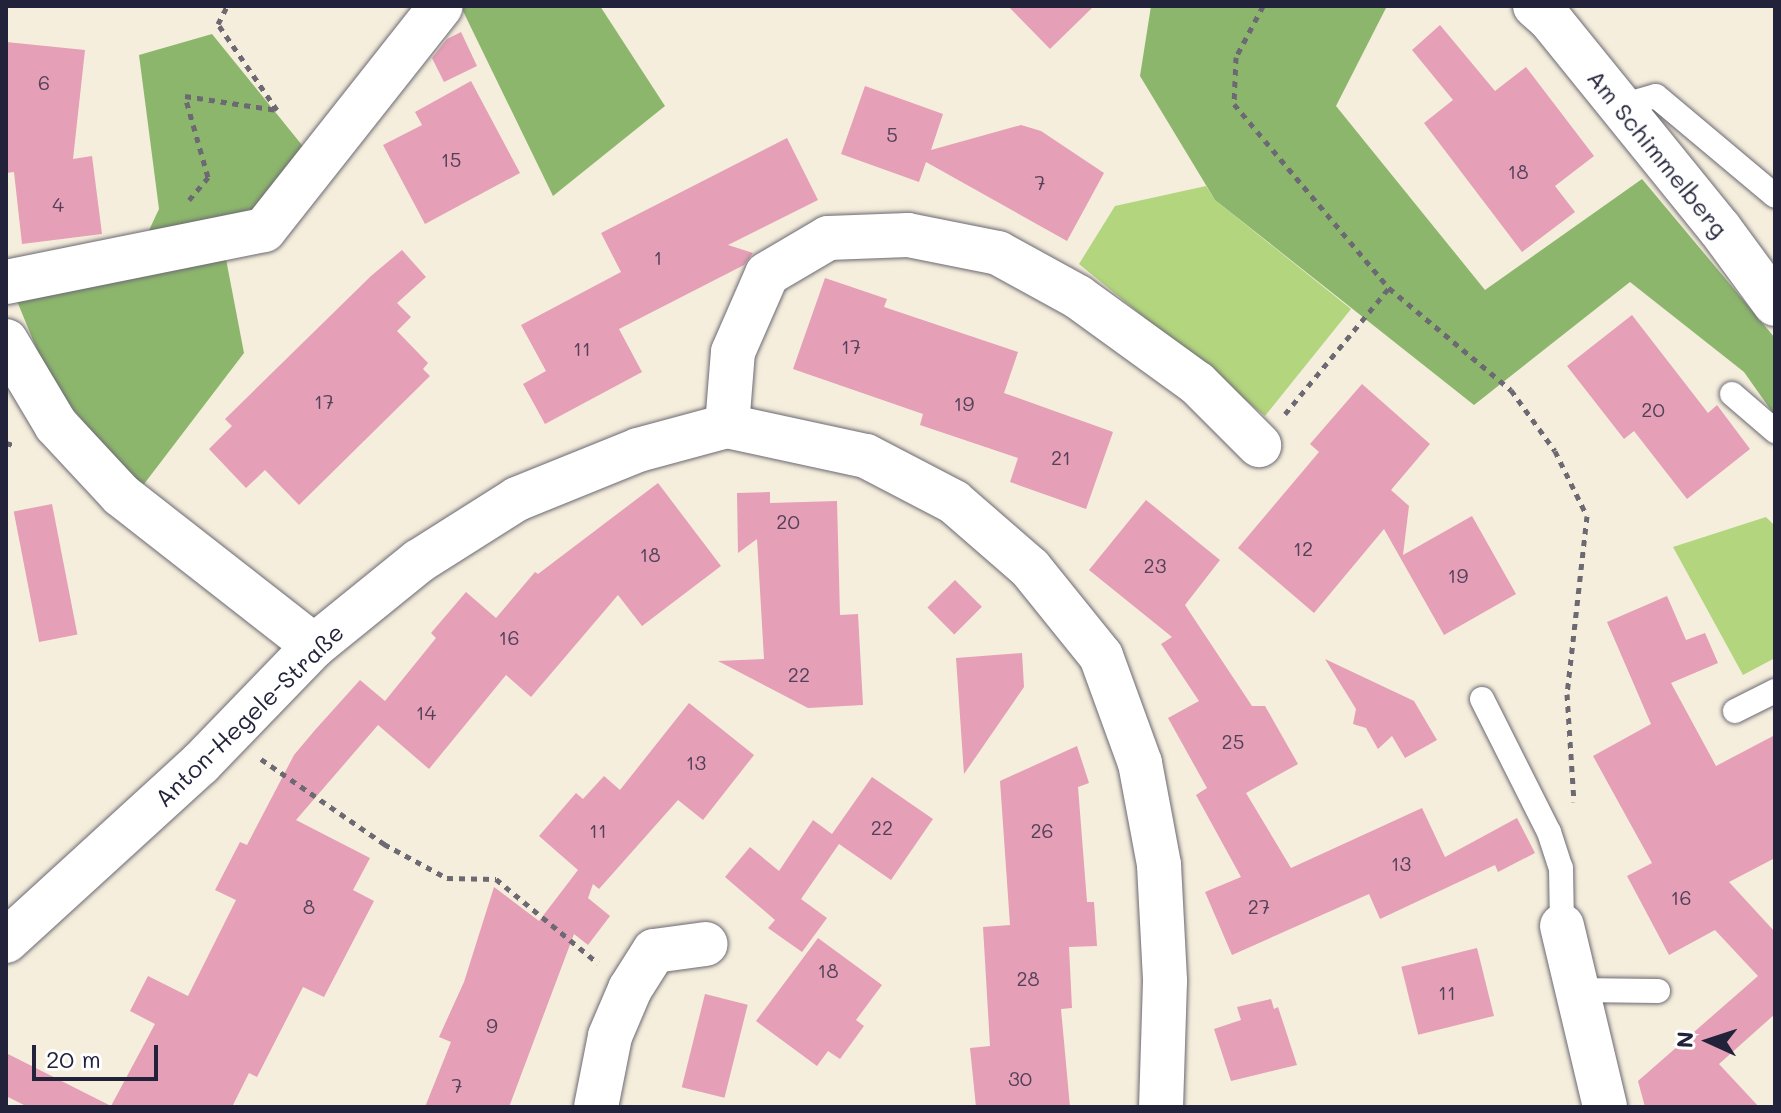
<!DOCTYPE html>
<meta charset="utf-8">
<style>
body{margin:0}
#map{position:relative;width:1781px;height:1113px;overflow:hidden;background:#f5eedc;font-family:Mali,sans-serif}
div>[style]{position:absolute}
.green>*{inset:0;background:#b2d57e}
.forest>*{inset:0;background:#8db66d}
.building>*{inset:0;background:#e59fb6;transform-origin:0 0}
.path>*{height:5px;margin-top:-2.5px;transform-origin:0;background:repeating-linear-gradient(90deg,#6c6973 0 6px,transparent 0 12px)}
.roads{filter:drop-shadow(0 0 2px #6c6973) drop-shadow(0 0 2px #6c6973)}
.lane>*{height:24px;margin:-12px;padding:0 12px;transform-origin:12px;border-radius:12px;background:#fff}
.street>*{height:44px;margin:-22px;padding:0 22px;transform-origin:22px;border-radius:22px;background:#fff}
span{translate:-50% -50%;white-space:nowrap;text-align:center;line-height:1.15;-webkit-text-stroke:6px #fff;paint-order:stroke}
.number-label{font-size:20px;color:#53415a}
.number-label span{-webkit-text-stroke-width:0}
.street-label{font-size:24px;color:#22223b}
.frame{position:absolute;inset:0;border:8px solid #22223b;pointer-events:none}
.north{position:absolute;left:1669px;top:1001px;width:80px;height:80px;-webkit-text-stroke:6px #fff;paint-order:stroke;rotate:273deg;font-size:22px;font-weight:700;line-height:32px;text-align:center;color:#22223b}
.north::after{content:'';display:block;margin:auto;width:28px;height:36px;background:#22223b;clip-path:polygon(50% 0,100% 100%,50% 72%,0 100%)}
.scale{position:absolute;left:32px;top:1045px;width:126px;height:36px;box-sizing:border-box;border:4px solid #22223b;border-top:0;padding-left:10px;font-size:24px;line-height:28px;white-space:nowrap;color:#22223b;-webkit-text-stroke:6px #fff;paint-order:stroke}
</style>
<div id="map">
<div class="green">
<div style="clip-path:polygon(1206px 186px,1215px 200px,1351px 309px,1265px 416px,1079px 264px,1115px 206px)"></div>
<div style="clip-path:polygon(1766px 517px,1775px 526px,1775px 658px,1743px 675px,1673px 547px)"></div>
</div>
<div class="forest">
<div style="clip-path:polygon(465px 6px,600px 6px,665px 106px,553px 196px,462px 9px)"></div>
<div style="clip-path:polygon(1151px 6px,1387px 6px,1336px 106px,1485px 290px,1642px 179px,1775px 338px,1775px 416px,1744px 372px,1630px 282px,1474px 405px,1215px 200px,1140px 76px)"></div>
<div style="clip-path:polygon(212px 34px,310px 155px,226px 259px,244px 353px,141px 488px,51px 384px,17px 301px,127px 277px,159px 209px,139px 55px)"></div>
</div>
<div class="building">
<div style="clip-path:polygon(1008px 6px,1094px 6px,1050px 49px)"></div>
<div style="clip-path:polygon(1440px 25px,1495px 91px,1526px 67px,1594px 156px,1555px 186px,1575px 212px,1522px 252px,1424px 123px,1453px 100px,1412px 50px)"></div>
<div style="clip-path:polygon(461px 32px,477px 66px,444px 82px,432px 58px,447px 39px)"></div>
<div style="clip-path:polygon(6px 42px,85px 50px,73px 159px,92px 156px,102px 234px,22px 244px,14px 172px,6px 173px)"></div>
<div style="clip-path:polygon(471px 81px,520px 173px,425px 224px,383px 145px,422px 125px,415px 112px)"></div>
<div style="clip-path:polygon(865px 86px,943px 114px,931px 150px,1021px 125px,1041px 131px,1104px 173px,1067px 241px,926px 162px,919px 182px,841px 154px)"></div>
<div style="clip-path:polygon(787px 138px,818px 200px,728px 245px,753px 253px,744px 265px,619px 329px,642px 372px,545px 424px,523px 384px,546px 371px,521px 325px,621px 272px,601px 233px)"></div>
<div style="clip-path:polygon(402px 250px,426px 277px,397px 303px,411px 317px,397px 331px,428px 363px,423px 369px,430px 376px,299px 505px,265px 470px,246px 488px,209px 449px,232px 426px,225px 419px,371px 276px)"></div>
<div style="clip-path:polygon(825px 278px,887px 299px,884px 307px,1018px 352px,1004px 393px,1113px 432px,1086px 509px,1010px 482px,1018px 458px,920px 425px,923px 414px,793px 369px)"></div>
<div style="clip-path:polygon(1632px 315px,1708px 413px,1717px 405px,1750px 449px,1687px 499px,1634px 431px,1624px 439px,1567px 366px)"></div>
<div style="clip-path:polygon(1362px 384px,1430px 444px,1391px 490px,1409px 506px,1403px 555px,1472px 516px,1516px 594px,1444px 635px,1384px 529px,1314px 613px,1238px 548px,1319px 452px,1310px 444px)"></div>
<div style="clip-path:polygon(658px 483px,721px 566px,642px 626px,618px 595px,531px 697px,506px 675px,429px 769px,378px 725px,296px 820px,370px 858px,353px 890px,374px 901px,324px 997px,303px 987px,257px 1077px,249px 1073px,232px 1107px,28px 1107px,6px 1096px,6px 1053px,111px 1106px,155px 1024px,130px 1011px,148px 976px,188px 996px,236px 900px,215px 890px,240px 842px,247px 845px,294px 755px,315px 730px,360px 680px,385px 701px,436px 638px,431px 633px,466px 592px,496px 618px,535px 572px,538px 574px)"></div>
<div style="clip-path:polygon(770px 492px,770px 503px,837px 501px,840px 615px,858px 614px,863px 705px,808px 708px,718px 661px,764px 659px,757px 539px,738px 553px,737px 493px)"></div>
<div style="clip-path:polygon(1146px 500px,1220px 560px,1185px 605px,1252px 706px,1265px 706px,1298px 764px,1246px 793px,1291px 868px,1422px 808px,1445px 857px,1517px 818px,1535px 853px,1498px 872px,1495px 865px,1380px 919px,1369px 894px,1232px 955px,1205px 892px,1241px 877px,1196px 795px,1207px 788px,1168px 718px,1199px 701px,1161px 644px,1172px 637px,1089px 570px)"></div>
<div style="left:52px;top:504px;width:133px;height:39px;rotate:79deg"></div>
<div style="left:955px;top:580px;width:38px;height:39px;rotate:45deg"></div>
<div style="clip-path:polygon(1667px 596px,1686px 640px,1705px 633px,1718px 663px,1671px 683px,1716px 766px,1775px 735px,1775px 858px,1729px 882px,1775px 932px,1775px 1014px,1719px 1064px,1759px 1107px,1645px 1107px,1638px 1081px,1758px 976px,1715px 930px,1669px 955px,1627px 876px,1652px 863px,1593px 756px,1651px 724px,1607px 622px)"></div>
<div style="clip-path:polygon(1022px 653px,1024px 687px,964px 774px,956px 658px)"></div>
<div style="clip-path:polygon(1325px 659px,1414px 701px,1437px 740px,1405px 758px,1392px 736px,1378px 749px,1366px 728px,1353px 724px,1356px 709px)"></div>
<div style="clip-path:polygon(689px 703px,754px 755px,703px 820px,678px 800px,599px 889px,593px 884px,588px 898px,610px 916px,588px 945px,574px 934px,509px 1107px,425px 1107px,451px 1042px,439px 1037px,464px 982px,494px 887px,539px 921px,578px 870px,539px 836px,576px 793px,583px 799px,604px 776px,620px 790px)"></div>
<div style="clip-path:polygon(1077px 746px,1089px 783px,1078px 787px,1087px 902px,1094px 902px,1097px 946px,1069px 947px,1072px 1008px,1061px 1009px,1070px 1107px,976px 1107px,970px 1048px,990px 1046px,983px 927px,1010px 925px,1000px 781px)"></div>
<div style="clip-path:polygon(872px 777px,933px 819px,891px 880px,839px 844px,801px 899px,827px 918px,802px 952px,768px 928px,775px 920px,725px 877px,750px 847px,779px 871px,813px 820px,832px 834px)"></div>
<div style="clip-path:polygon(818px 938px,882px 985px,856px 1020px,864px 1026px,840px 1059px,828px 1051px,817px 1066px,756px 1021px)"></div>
<div style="left:1477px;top:948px;width:70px;height:78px;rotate:76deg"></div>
<div style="left:705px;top:994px;width:44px;height:96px;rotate:14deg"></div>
<div style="clip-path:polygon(1271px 999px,1274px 1009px,1278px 1007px,1297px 1065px,1231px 1081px,1214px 1029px,1241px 1020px,1237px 1007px)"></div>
</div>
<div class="path">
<div style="left:1263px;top:6px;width:58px;rotate:117.9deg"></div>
<div style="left:1236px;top:57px;width:47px;rotate:92.4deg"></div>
<div style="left:1234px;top:104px;width:241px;rotate:49.9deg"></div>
<div style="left:1389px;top:288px;width:159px;rotate:39.9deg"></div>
<div style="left:1511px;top:390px;width:75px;rotate:54.2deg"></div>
<div style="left:1555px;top:451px;width:72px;rotate:63.8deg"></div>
<div style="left:1587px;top:516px;width:179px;rotate:96.4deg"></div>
<div style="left:1567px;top:694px;width:108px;rotate:86.3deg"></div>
<div style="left:189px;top:200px;width:30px;rotate:-50deg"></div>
<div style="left:208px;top:177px;width:84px;rotate:-105.9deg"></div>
<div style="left:185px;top:96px;width:93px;rotate:8.7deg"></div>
<div style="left:277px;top:110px;width:104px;rotate:-124.5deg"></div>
<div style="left:218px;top:24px;width:20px;rotate:-63deg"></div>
<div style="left:1285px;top:414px;width:163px;rotate:-50.5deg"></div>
<div style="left:6px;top:443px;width:11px;rotate:15deg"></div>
<div style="left:261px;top:759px;width:150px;rotate:34.6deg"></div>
<div style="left:384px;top:844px;width:72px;rotate:28.4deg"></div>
<div style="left:447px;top:878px;width:49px;rotate:1.2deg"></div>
<div style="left:496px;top:879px;width:132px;rotate:39.5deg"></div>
</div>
<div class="roads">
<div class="lane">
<div style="left:1621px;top:106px;width:36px;rotate:-16deg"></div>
<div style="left:1656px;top:96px;width:155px;rotate:40deg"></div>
<div style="left:1732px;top:394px;width:57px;rotate:40.7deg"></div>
<div style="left:1482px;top:699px;width:149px;rotate:63.3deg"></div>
<div style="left:1549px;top:832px;width:38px;rotate:72deg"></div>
<div style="left:1561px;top:868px;width:58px;rotate:89deg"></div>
<div style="left:1735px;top:711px;width:45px;rotate:-26.6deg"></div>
<div style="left:1577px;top:990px;width:81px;rotate:0.7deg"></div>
</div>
<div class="street">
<div style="left:1535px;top:6px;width:18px;rotate:41deg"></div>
<div style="left:1549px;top:18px;width:272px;rotate:51deg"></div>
<div style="left:1720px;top:229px;width:93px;rotate:53.7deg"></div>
<div style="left:6px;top:282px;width:263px;rotate:-11.4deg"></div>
<div style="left:264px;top:230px;width:285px;rotate:-51.7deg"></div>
<div style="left:6px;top:341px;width:98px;rotate:59.2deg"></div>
<div style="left:56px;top:425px;width:96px;rotate:47.1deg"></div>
<div style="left:121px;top:495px;width:245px;rotate:38deg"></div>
<div style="left:727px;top:426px;width:74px;rotate:-85.4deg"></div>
<div style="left:733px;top:352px;width:85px;rotate:-66.4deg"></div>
<div style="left:767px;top:274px;width:71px;rotate:-30.5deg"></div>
<div style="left:828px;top:238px;width:80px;rotate:-2.1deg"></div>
<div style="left:908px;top:235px;width:92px;rotate:11.3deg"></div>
<div style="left:998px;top:253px;width:91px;rotate:28.8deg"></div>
<div style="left:1078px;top:297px;width:147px;rotate:35.9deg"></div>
<div style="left:1197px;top:383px;width:88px;rotate:45deg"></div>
<div style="left:1562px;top:926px;width:186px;rotate:76.6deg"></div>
<div style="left:6px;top:941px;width:263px;rotate:-42.4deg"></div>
<div style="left:200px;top:764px;width:164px;rotate:-46deg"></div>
<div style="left:314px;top:646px;width:135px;rotate:-39deg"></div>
<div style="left:419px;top:561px;width:116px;rotate:-32.3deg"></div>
<div style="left:517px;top:499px;width:131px;rotate:-22deg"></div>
<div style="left:638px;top:450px;width:92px;rotate:-15.1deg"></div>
<div style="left:727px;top:426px;width:142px;rotate:12.2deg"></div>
<div style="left:866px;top:456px;width:99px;rotate:27.6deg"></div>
<div style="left:954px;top:502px;width:101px;rotate:41deg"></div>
<div style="left:1030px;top:568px;width:113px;rotate:51.1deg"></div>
<div style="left:1101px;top:656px;width:114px;rotate:70deg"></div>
<div style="left:1140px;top:763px;width:104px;rotate:79.4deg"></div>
<div style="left:1159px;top:865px;width:116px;rotate:87deg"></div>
<div style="left:1165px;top:981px;width:126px;rotate:91.8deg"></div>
<div style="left:596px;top:1107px;width:72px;rotate:-78.8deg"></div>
<div style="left:610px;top:1036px;width:51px;rotate:-66.9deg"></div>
<div style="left:630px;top:989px;width:45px;rotate:-57.7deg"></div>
<div style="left:654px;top:951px;width:52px;rotate:-7.7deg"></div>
</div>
</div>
<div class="number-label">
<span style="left:44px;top:82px">6</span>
<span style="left:892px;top:134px">5</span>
<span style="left:451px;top:159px">15</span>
<span style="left:1518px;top:171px">18</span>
<span style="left:1040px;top:182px">7</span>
<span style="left:58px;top:204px">4</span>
<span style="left:658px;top:257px">1</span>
<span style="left:851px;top:346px">17</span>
<span style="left:582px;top:348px">11</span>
<span style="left:324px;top:401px">17</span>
<span style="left:964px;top:403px">19</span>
<span style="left:1653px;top:409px">20</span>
<span style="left:1061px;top:457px">21</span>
<span style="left:788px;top:521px">20</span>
<span style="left:1303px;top:548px">12</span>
<span style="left:650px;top:554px">18</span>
<span style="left:1155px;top:565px">23</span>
<span style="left:1458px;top:575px">19</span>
<span style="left:509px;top:637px">16</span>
<span style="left:799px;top:674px">22</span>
<span style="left:426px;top:712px">14</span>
<span style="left:1233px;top:741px">25</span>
<span style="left:696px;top:762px">13</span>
<span style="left:882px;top:827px">22</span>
<span style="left:598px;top:830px">11</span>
<span style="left:1042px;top:830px">26</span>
<span style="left:1401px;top:863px">13</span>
<span style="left:1681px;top:897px">16</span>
<span style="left:309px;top:906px">8</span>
<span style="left:1259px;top:906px">27</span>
<span style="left:828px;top:970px">18</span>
<span style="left:1028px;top:978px">28</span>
<span style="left:1447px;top:992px">11</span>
<span style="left:492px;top:1025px">9</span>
<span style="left:1020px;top:1078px">30</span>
<span style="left:457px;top:1085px">7</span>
</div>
<div class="street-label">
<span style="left:1658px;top:153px;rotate:51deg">Am Schimmelberg</span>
<span style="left:249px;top:715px;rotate:-44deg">Anton-Hegele-Straße</span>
</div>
<div class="frame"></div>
<div class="north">N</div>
<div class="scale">20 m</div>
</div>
